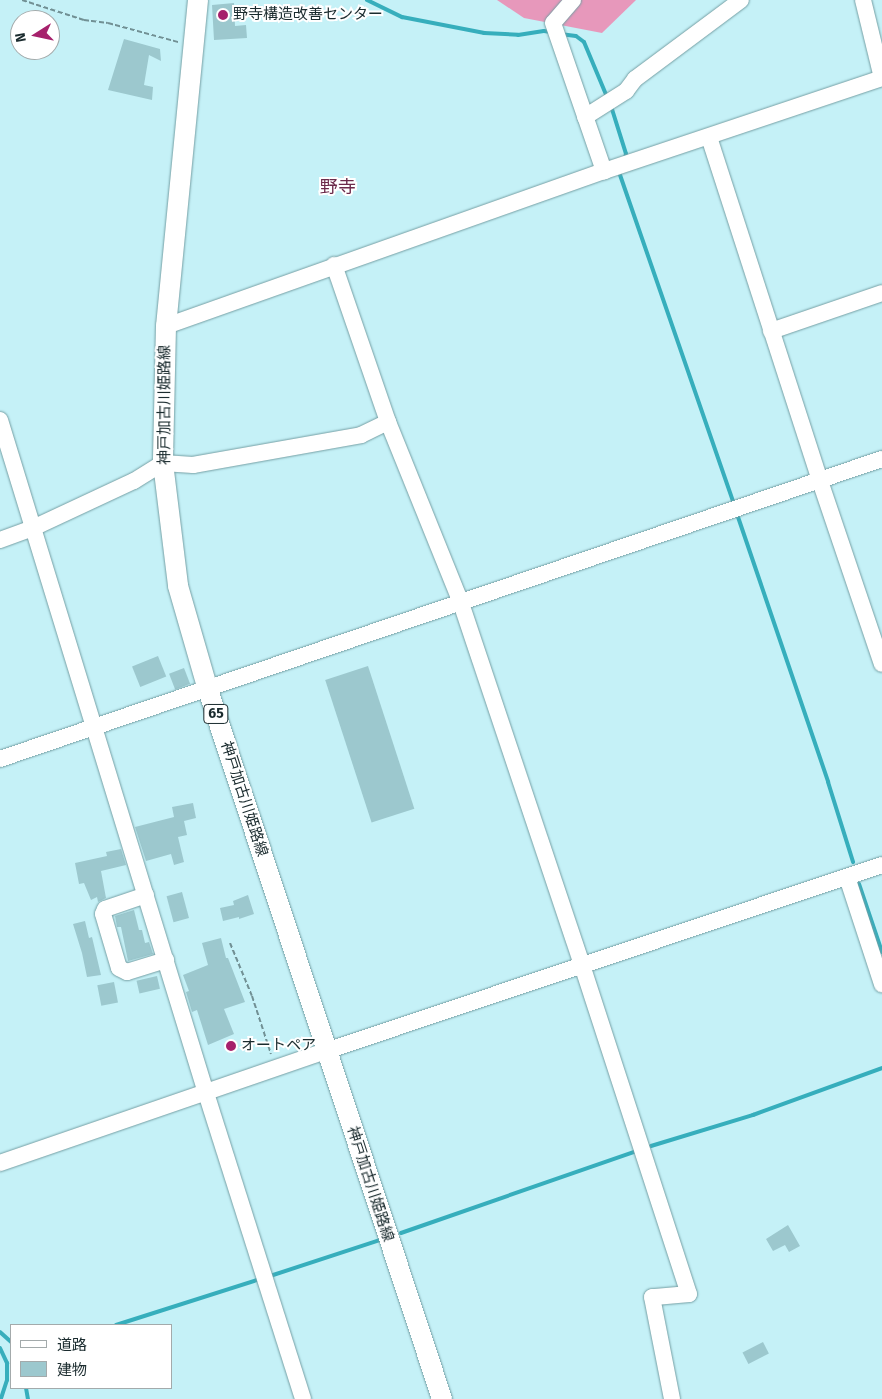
<!DOCTYPE html>
<meta charset="utf-8">
<style>
body{margin:0}
#map{position:relative;width:882px;height:1399px;overflow:hidden;background:#c5f1f7;font-family:"Fira Sans","Noto Sans JP",sans-serif}
div>[style]{position:absolute}
.forest>*{inset:0;background:#e798bb}
.stream>*{height:4px;margin:-2px;padding:0 2px;transform-origin:2px;border-radius:2px;background:#36aebc}
.building>*{inset:0;background:#9cc8ce;transform-origin:0 0}
.path>*{height:2px;margin-top:-1px;transform-origin:0;background:repeating-linear-gradient(90deg,#719094 0 5px,transparent 0 7.5px)}
.roads{filter:drop-shadow(0 0 1px #759fa4) drop-shadow(0 0 1px #759fa4)}
.minor>*{height:16px;margin:-8px;padding:0 8px;transform-origin:8px;border-radius:8px;background:#fff}
.major>*{height:20px;margin:-10px;padding:0 10px;transform-origin:10px;border-radius:10px;background:#fff}
.dots>*{width:14px;height:14px;translate:-50% -50%;box-sizing:border-box;border:2px solid #fff;border-radius:50%}
span{translate:-50% -50%;white-space:nowrap;text-align:center;line-height:1.15;-webkit-text-stroke:4px #fff;paint-order:stroke}
.shield-label span{padding:1px 4px;background:#fff;border:1px solid;border-radius:4px;-webkit-text-stroke-width:0}
.shield-label{font-size:14px;color:#1a2b2e;font-weight:700}
.poi-label{font-size:15px;color:#1a2b2e}
.left{translate:0 -50%;text-align:left}
.street-label{font-size:15px;color:#1a2b2e}
.quarter-label{font-size:18px;color:#6c2b4b}
.legend{position:absolute;left:10px;top:1324px;width:162px;height:65px;box-sizing:border-box;background:#fff;border:1px solid #a3aaab;margin:0;padding:6px 9px;list-style:none;font-size:15px;color:#1a2b2e}
.legend li{display:flex;align-items:center;gap:10px;height:25px}
.legend b{width:25px;border:1px solid #a3aaab}
.north{position:absolute;left:10px;top:10px;width:50px;height:50px;box-sizing:border-box;background:#fff;border:1px solid #a3aaab;border-radius:50%;rotate:260deg;font-size:14px;font-weight:700;line-height:20px;text-align:center;color:#1a2b2e}
.north::after{content:'';display:block;margin:auto;width:18px;height:22px;background:#a6216c;clip-path:polygon(50% 0,100% 100%,50% 72%,0 100%)}
</style>
<div id="map">
<div class="forest">
<div style="clip-path:polygon(497px 0,636px 0,602px 33px,524px 18px)"></div>
</div>
<div class="stream">
<div style="left:367px;top:0;width:39px;rotate:26deg"></div>
<div style="left:402px;top:17px;width:84px;rotate:11deg"></div>
<div style="left:484px;top:33px;width:34px;rotate:3deg"></div>
<div style="left:518px;top:35px;width:26px;rotate:-9deg"></div>
<div style="left:544px;top:31px;width:7px;rotate:8deg"></div>
<div style="left:560px;top:34px;width:16px;rotate:7deg"></div>
<div style="left:576px;top:36px;width:10px;rotate:37deg"></div>
<div style="left:584px;top:42px;width:60px;rotate:67.3deg"></div>
<div style="left:611px;top:106px;width:50px;rotate:72.6deg"></div>
<div style="left:626px;top:154px;width:4px;rotate:104deg"></div>
<div style="left:619px;top:172px;width:352px;rotate:70.9deg"></div>
<div style="left:737px;top:514px;width:283px;rotate:71.2deg"></div>
<div style="left:828px;top:782px;width:84px;rotate:72.6deg"></div>
<div style="left:859px;top:884px;width:72px;rotate:71.3deg"></div>
<div style="left:651px;top:1146px;width:107px;rotate:-16.9deg"></div>
<div style="left:753px;top:1115px;width:137px;rotate:-20deg"></div>
<div style="left:401px;top:1233px;width:250px;rotate:-19.2deg"></div>
<div style="left:270px;top:1276px;width:116px;rotate:-18.1deg"></div>
<div style="left:116px;top:1325px;width:151px;rotate:-17.7deg"></div>
<div style="left:0;top:1332px;width:15px;rotate:42deg"></div>
<div style="left:0;top:1348px;width:17px;rotate:65deg"></div>
<div style="left:7px;top:1363px;width:17px;rotate:90deg"></div>
<div style="left:7px;top:1380px;width:20px;rotate:108deg"></div>
<div style="left:26px;top:1388px;width:11px;rotate:80deg"></div>
</div>
<div class="building">
<div style="clip-path:polygon(234px 3px,235px 26px,246px 25px,247px 38px,214px 40px,212px 5px)"></div>
<div style="clip-path:polygon(124px 39px,160px 49px,161px 61px,149px 55px,144px 85px,153px 87px,152px 100px,108px 90px)"></div>
<div style="left:158px;top:656px;width:22px;height:28px;rotate:68deg"></div>
<div style="left:368px;top:666px;width:150px;height:45px;rotate:72deg"></div>
<div style="left:184px;top:668px;width:17px;height:16px;rotate:69deg"></div>
<div style="clip-path:polygon(193px 803px,196px 818px,184px 821px,187px 835px,178px 837px,184px 862px,174px 865px,171px 854px,146px 861px,135px 827px,174px 817px,172px 807px)"></div>
<div style="clip-path:polygon(121px 849px,126px 865px,101px 871px,106px 898px,98px 902px,97px 897px,91px 900px,84px 883px,79px 884px,75px 863px,107px 856px,106px 852px)"></div>
<div style="left:182px;top:892px;width:27px;height:16px;rotate:75deg"></div>
<div style="clip-path:polygon(248px 895px,254px 914px,239px 919px,239px 917px,223px 921px,220px 908px,234px 905px,233px 901px)"></div>
<div style="clip-path:polygon(134px 910px,139px 930px,142px 930px,145px 943px,149px 942px,153px 954px,128px 961px,121px 927px,117px 927px,115px 916px)"></div>
<div style="clip-path:polygon(85px 921px,89px 938px,92px 937px,101px 975px,87px 977px,82px 953px,73px 924px)"></div>
<div style="clip-path:polygon(221px 938px,226px 958px,228px 958px,245px 1002px,224px 1009px,234px 1034px,208px 1045px,197px 1010px,192px 1012px,186px 992px,189px 991px,183px 975px,208px 965px,202px 943px)"></div>
<div style="left:157px;top:976px;width:13px;height:21px;rotate:77deg"></div>
<div style="left:114px;top:982px;width:21px;height:17px;rotate:79deg"></div>
<div style="clip-path:polygon(788px 1225px,800px 1246px,789px 1252px,785px 1245px,773px 1251px,766px 1239px)"></div>
<div style="left:763px;top:1342px;width:13px;height:23px;rotate:63deg"></div>
</div>
<div class="path">
<div style="left:22px;top:0;width:65px;rotate:17.9deg"></div>
<div style="left:84px;top:20px;width:24px;rotate:7deg"></div>
<div style="left:108px;top:23px;width:73px;rotate:15.2deg"></div>
<div style="left:230px;top:943px;width:57px;rotate:67.5deg"></div>
<div style="left:252px;top:996px;width:61px;rotate:71.9deg"></div>
</div>
<div class="roads">
<div class="minor">
<div style="left:573px;top:0;width:30px;rotate:131deg"></div>
<div style="left:553px;top:23px;width:157px;rotate:71deg"></div>
<div style="left:863px;top:0;width:80px;rotate:76.3deg"></div>
<div style="left:585px;top:117px;width:49px;rotate:-32.4deg"></div>
<div style="left:626px;top:91px;width:15px;rotate:-53deg"></div>
<div style="left:635px;top:79px;width:132px;rotate:-36.7deg"></div>
<div style="left:709px;top:137px;width:361px;rotate:72.1deg"></div>
<div style="left:820px;top:481px;width:193px;rotate:71.3deg"></div>
<div style="left:334px;top:265px;width:166px;rotate:71deg"></div>
<div style="left:388px;top:422px;width:195px;rotate:68deg"></div>
<div style="left:461px;top:603px;width:382px;rotate:71.5deg"></div>
<div style="left:582px;top:965px;width:346px;rotate:72deg"></div>
<div style="left:689px;top:1294px;width:37px;rotate:175deg"></div>
<div style="left:652px;top:1297px;width:104px;rotate:78.9deg"></div>
<div style="left:166px;top:326px;width:465px;rotate:-19.5deg"></div>
<div style="left:604px;top:171px;width:293px;rotate:-18.5deg"></div>
<div style="left:771px;top:331px;width:117px;rotate:-18.9deg"></div>
<div style="left:0;top:420px;width:704px;rotate:72.98deg"></div>
<div style="left:206px;top:1093px;width:321px;rotate:72.4deg"></div>
<div style="left:0;top:540px;width:35px;rotate:-20deg"></div>
<div style="left:33px;top:528px;width:111px;rotate:-25deg"></div>
<div style="left:134px;top:481px;width:34px;rotate:-32deg"></div>
<div style="left:163px;top:463px;width:30px;rotate:4deg"></div>
<div style="left:193px;top:465px;width:171px;rotate:-10.1deg"></div>
<div style="left:361px;top:435px;width:30px;rotate:-26deg"></div>
<div style="left:0;top:759px;width:932px;rotate:-18.79deg"></div>
<div style="left:847px;top:877px;width:113px;rotate:71.9deg"></div>
<div style="left:146px;top:895px;width:43px;rotate:161.1deg"></div>
<div style="left:105px;top:909px;width:5px;rotate:112deg"></div>
<div style="left:103px;top:914px;width:56px;rotate:73.5deg"></div>
<div style="left:119px;top:968px;width:9px;rotate:27deg"></div>
<div style="left:127px;top:972px;width:41px;rotate:-17.1deg"></div>
<div style="left:0;top:1163px;width:345px;rotate:-19deg"></div>
<div style="left:326px;top:1051px;width:586px;rotate:-18.5deg"></div>
</div>
<div class="major">
<div style="left:198px;top:0;width:328px;rotate:95.6deg"></div>
<div style="left:166px;top:326px;width:137px;rotate:91.3deg"></div>
<div style="left:163px;top:463px;width:124px;rotate:83deg"></div>
<div style="left:178px;top:586px;width:108px;rotate:73.9deg"></div>
<div style="left:208px;top:690px;width:747px;rotate:71.73deg"></div>
</div>
</div>
<div class="dots">
<div style="left:223px;top:15px;background:#a6216c"></div>
<div style="left:231px;top:1046px;background:#a6216c"></div>
</div>
<div class="shield-label">
<span style="left:216px;top:714px">65</span>
</div>
<div class="poi-label">
<span class="left" style="left:233px;top:15px">野寺構造改善センター</span>
<span class="left" style="left:241px;top:1046px">オートペア</span>
</div>
<div class="street-label">
<span style="left:165px;top:405px;rotate:-90deg">神戸加古川姫路線</span>
<span style="left:244px;top:799px;rotate:72deg">神戸加古川姫路線</span>
<span style="left:370px;top:1184px;rotate:72deg">神戸加古川姫路線</span>
</div>
<div class="quarter-label">
<span style="left:338px;top:187px">野寺</span>
</div>
<ul class="legend">
<li><b style="height:6px;background:#fff"></b>道路</li>
<li><b style="height:14px;background:#9cc8ce"></b>建物</li>
</ul>
<div class="north">N</div>
</div>
